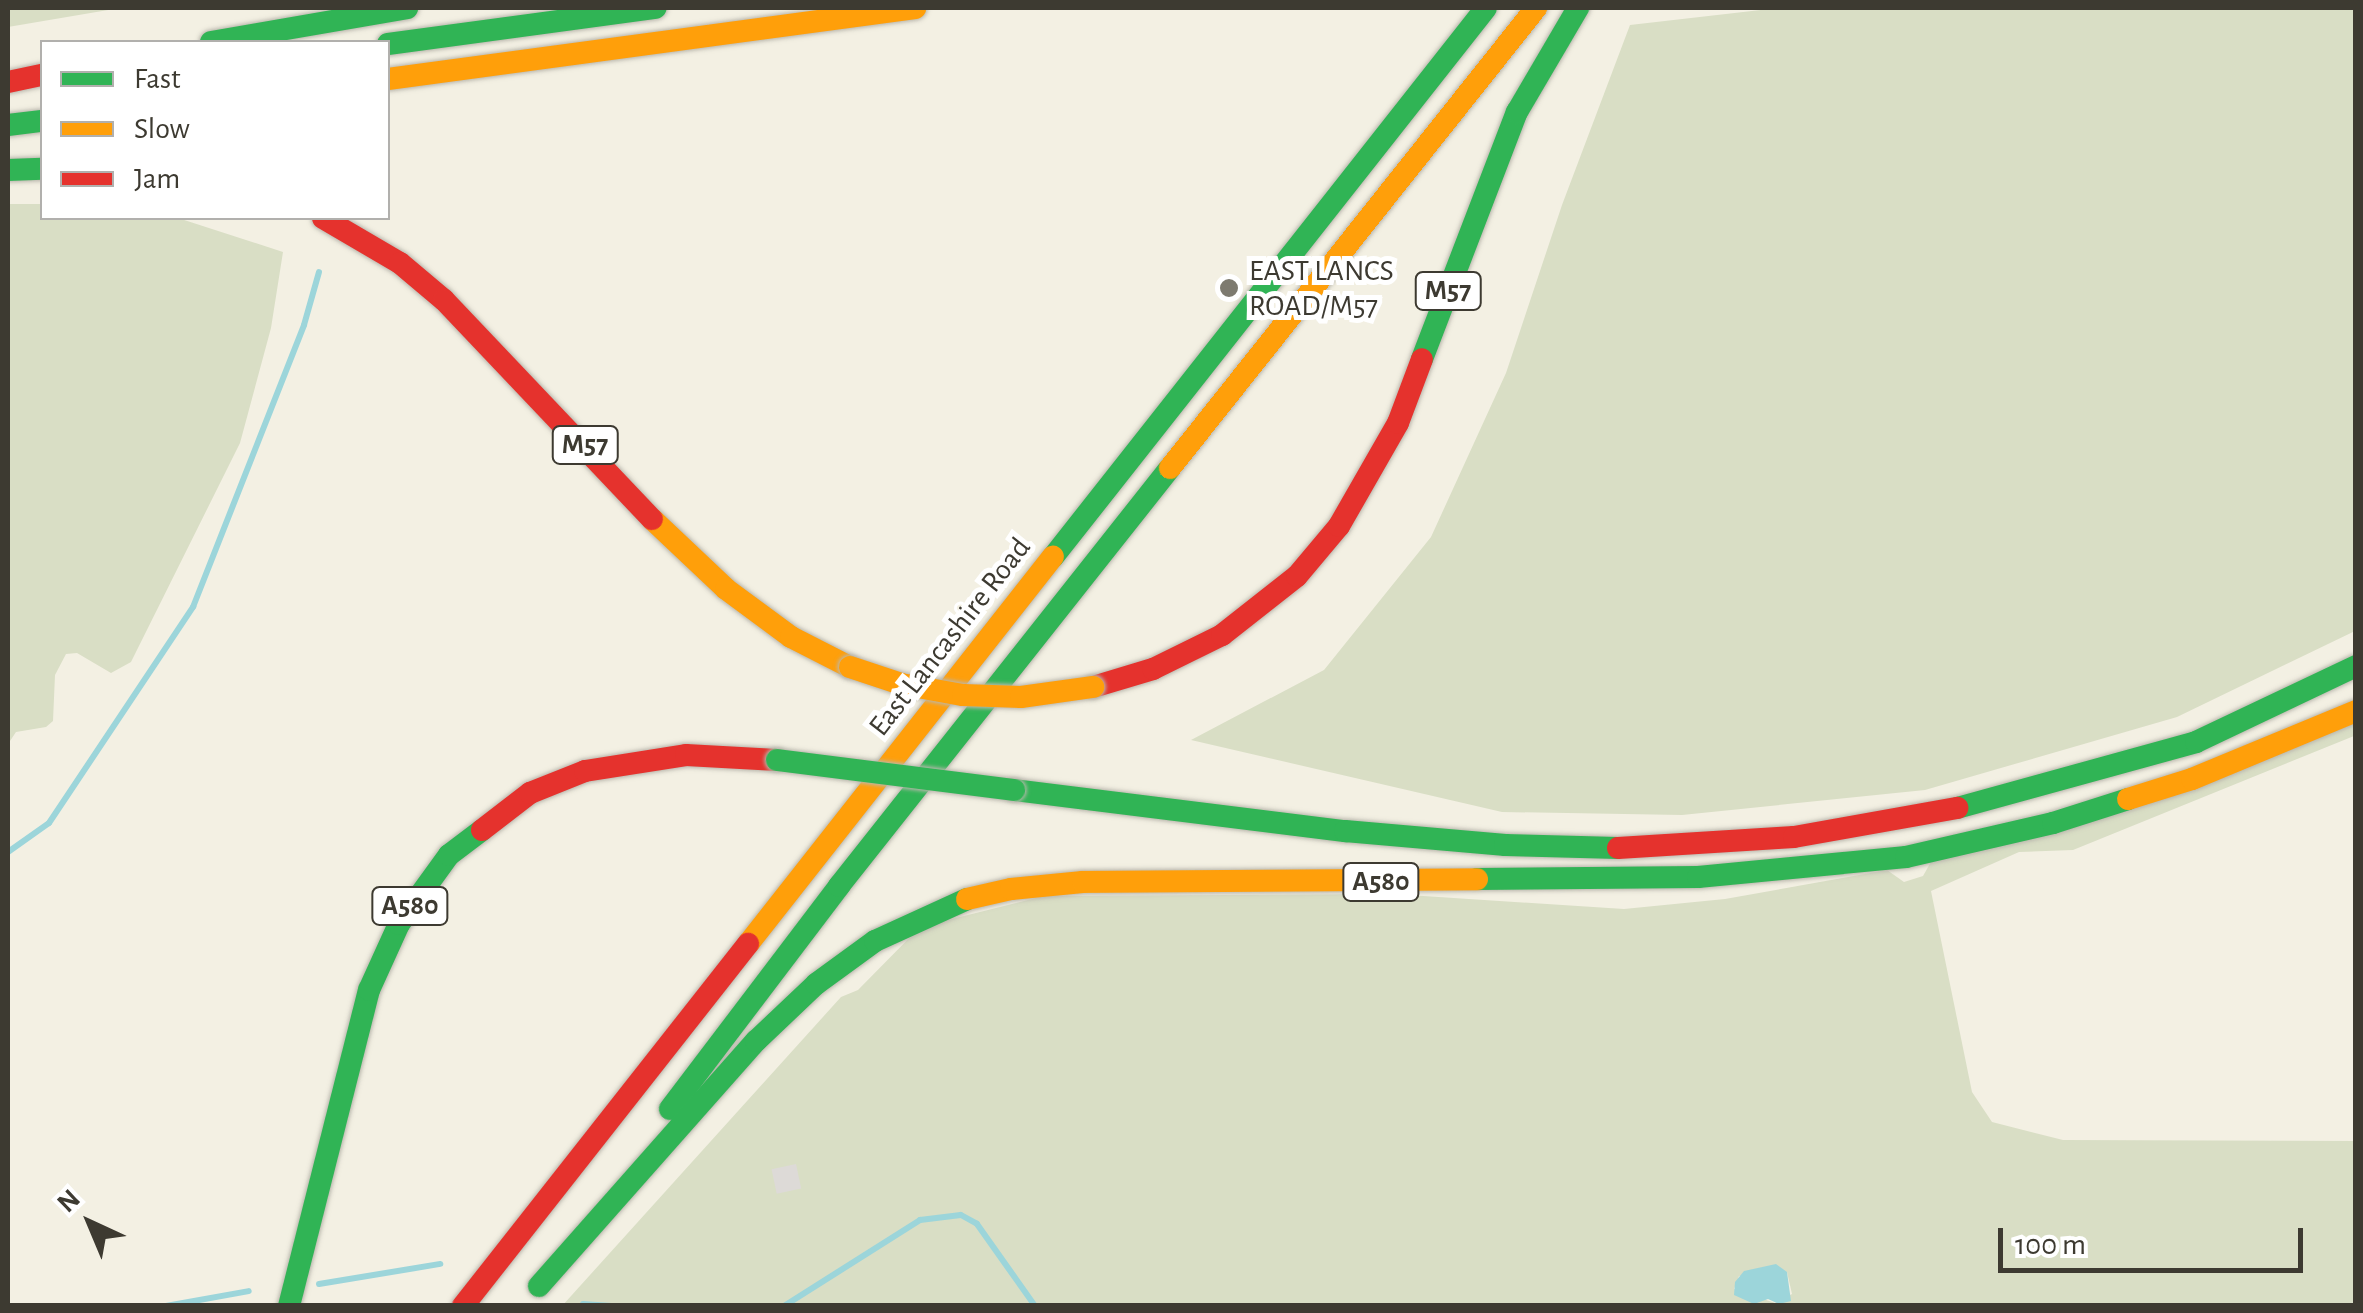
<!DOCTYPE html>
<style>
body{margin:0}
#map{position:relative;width:2363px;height:1313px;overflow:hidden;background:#f3f0e3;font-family:"Alegreya Sans",sans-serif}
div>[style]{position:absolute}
.green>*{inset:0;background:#d9dec5}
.water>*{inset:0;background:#9cd5da}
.stream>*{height:6px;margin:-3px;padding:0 3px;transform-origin:3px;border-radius:3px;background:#9cd5da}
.building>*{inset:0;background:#dddad7;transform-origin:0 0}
.roads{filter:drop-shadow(0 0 2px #bab7ad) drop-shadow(0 0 2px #bab7ad)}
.fast>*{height:22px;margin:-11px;padding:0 11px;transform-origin:11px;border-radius:11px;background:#30b455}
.slow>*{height:22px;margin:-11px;padding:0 11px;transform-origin:11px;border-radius:11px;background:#ff9f0a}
.jam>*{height:22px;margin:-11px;padding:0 11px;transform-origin:11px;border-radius:11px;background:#e5322d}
.bridges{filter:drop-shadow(0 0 2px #bab7ad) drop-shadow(0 0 2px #bab7ad)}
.fast-bridge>*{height:22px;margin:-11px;padding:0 11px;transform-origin:11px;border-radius:11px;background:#30b455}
.slow-bridge>*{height:22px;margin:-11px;padding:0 11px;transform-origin:11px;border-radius:11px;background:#ff9f0a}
.dots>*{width:28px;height:28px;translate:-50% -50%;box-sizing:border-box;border:5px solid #fff;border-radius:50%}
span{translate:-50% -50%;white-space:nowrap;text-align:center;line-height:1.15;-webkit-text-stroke:10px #fff;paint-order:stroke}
.shield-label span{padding:2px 8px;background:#fff;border:2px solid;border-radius:8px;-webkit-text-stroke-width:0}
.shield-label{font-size:28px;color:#3d3a31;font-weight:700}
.poi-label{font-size:30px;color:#3d3a31}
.left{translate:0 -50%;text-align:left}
.street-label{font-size:30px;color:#3d3a31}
.frame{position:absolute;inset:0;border:10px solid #3d3a31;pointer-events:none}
.legend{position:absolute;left:40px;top:40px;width:350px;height:180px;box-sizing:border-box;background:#fff;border:2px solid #b1b0ad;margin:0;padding:12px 18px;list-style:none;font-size:30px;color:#3d3a31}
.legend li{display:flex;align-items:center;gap:20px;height:50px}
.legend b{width:50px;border:2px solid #b1b0ad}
.north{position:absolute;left:40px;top:1173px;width:100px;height:100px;-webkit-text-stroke:8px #fff;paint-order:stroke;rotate:316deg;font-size:28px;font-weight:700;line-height:40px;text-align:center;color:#3d3a31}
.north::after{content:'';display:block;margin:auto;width:35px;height:45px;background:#3d3a31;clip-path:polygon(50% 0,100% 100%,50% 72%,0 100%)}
.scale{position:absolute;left:1998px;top:1228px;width:305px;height:45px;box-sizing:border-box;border:5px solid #3d3a31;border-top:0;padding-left:12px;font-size:30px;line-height:35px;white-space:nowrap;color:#3d3a31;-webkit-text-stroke:8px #fff;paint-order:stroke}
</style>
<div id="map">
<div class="green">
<div style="clip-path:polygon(8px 8px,120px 8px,8px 27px)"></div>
<div style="clip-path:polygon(1778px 8px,2355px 8px,2355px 631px,2177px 717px,1925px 790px,1682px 815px,1502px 812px,1191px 740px,1324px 670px,1431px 537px,1506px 373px,1562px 205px,1630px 25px)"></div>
<div style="clip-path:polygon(8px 204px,42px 204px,42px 218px,178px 218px,283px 252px,271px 328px,240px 443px,131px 662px,111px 673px,77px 653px,66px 654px,55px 675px,53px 721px,46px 727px,16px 732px,8px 744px)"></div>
<div style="clip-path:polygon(evenodd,2355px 718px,2354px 736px,2073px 850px,2019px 852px,1931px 891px,1972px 1092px,1992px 1122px,2063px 1140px,2355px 1141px,2355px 1305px,562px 1306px,841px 997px,858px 990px,920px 927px,1044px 896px,1393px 894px,1624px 909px,1725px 899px,1887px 870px,1904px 882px,1923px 876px,1932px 860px,2355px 718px,1787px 1272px,1792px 1294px,1775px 1303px,1734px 1289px,1739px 1276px,1787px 1272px)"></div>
</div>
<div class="water">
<div style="clip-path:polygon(1776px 1264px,1787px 1272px,1791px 1301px,1779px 1304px,1768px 1299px,1754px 1304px,1734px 1295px,1735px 1282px,1744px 1271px)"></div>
</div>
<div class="stream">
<div style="left:8px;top:852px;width:50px;rotate:-35.3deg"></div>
<div style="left:49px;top:823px;width:260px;rotate:-56.3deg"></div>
<div style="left:193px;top:607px;width:303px;rotate:-68.5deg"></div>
<div style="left:304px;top:325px;width:55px;rotate:-74.2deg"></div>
<div style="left:319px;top:1284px;width:123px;rotate:-9.4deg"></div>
<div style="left:583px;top:1304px;width:28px;rotate:4deg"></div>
<div style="left:166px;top:1306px;width:84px;rotate:-10.2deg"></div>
<div style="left:784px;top:1306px;width:161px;rotate:-32.3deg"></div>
<div style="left:920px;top:1220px;width:41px;rotate:-7deg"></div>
<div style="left:961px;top:1215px;width:18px;rotate:29deg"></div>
<div style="left:977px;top:1224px;width:100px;rotate:54.7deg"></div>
</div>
<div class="building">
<div style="left:796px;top:1164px;width:25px;height:25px;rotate:78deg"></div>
</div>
<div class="roads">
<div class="fast">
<div style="left:211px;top:42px;width:199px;rotate:-9.8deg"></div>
<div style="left:388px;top:44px;width:270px;rotate:-7.7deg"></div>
<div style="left:8px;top:125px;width:34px;rotate:-7deg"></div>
<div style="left:8px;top:170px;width:34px;rotate:-2deg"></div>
<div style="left:1422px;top:359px;width:265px;rotate:-69deg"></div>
<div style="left:1517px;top:112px;width:121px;rotate:-59.6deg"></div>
<div style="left:1053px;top:557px;width:699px;rotate:-51.74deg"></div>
<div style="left:1014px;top:790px;width:334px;rotate:7.1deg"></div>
<div style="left:1345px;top:831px;width:161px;rotate:5deg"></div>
<div style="left:1505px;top:845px;width:113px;rotate:1.5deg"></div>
<div style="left:1957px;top:808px;width:248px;rotate:-15.4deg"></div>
<div style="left:2196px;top:742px;width:177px;rotate:-25.4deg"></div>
<div style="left:1477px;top:879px;width:221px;rotate:-0.5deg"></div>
<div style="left:1698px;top:877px;width:209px;rotate:-5.5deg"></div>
<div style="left:1906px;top:857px;width:151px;rotate:-13deg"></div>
<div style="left:2053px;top:823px;width:79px;rotate:-17.7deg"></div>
<div style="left:670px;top:1109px;width:280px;rotate:-52.8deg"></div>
<div style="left:839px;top:886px;width:533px;rotate:-51.63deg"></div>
<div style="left:539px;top:1286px;width:327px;rotate:-48.5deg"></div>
<div style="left:756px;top:1041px;width:83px;rotate:-43.5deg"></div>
<div style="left:816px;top:984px;width:73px;rotate:-36.1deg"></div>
<div style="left:875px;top:941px;width:101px;rotate:-24.5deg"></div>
<div style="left:289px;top:1306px;width:326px;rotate:-75.8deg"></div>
<div style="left:369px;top:990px;width:72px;rotate:-65.6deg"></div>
<div style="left:399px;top:924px;width:85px;rotate:-54.1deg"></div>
<div style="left:449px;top:855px;width:41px;rotate:-37.1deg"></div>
</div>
<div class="slow">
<div style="left:388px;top:79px;width:532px;rotate:-7.67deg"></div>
<div style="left:1170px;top:468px;width:588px;rotate:-51.49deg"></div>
<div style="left:652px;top:519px;width:102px;rotate:43.4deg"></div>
<div style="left:726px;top:589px;width:81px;rotate:36.4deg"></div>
<div style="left:791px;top:637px;width:66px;rotate:27deg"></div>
<div style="left:2128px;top:799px;width:67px;rotate:-17.4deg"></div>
<div style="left:2192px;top:779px;width:178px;rotate:-22.5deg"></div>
<div style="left:967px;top:899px;width:45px;rotate:-12.8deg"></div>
<div style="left:1011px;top:889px;width:72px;rotate:-5.6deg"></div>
<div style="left:1083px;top:882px;width:394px;rotate:-0.4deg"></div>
<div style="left:748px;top:944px;width:493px;rotate:-51.8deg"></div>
</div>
<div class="jam">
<div style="left:8px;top:82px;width:35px;rotate:-12deg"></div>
<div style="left:323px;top:218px;width:89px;rotate:30.3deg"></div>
<div style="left:400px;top:263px;width:57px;rotate:40.1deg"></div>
<div style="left:444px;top:300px;width:302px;rotate:46.5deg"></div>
<div style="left:1093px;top:687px;width:63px;rotate:-16.7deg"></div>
<div style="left:1153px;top:669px;width:77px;rotate:-26.2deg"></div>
<div style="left:1222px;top:635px;width:95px;rotate:-38.2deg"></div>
<div style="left:1297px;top:576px;width:65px;rotate:-50deg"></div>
<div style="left:1339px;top:526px;width:119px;rotate:-60.2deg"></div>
<div style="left:1398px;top:423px;width:68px;rotate:-69.4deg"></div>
<div style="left:482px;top:830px;width:61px;rotate:-37.6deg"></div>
<div style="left:530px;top:793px;width:59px;rotate:-21.8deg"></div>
<div style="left:585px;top:771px;width:102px;rotate:-9deg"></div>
<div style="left:686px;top:755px;width:91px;rotate:3.1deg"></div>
<div style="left:1618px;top:848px;width:176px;rotate:-3.6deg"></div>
<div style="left:1794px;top:837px;width:166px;rotate:-10.1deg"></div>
<div style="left:463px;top:1306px;width:461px;rotate:-51.8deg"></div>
</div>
</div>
<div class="bridges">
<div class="fast-bridge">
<div style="left:777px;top:760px;width:239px;rotate:7.2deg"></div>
</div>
<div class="slow-bridge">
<div style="left:850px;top:667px;width:54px;rotate:18.4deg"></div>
<div style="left:901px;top:684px;width:63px;rotate:10.1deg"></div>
<div style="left:963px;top:695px;width:58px;rotate:2deg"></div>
<div style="left:1021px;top:697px;width:73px;rotate:-7.9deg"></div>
</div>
</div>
<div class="dots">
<div style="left:1229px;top:288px;background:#7d7a6f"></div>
</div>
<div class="shield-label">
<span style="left:1448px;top:291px">M57</span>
<span style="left:585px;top:445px">M57</span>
<span style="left:1381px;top:882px">A580</span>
<span style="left:410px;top:906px">A580</span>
</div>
<div class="poi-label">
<span class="left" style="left:1249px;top:288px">EAST LANCS<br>ROAD/M57</span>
</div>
<div class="street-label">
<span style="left:950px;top:637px;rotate:-52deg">East Lancashire Road</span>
</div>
<div class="frame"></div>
<ul class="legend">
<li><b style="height:12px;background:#30b455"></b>Fast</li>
<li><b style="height:12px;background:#ff9f0a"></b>Slow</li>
<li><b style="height:12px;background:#e5322d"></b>Jam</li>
</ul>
<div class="north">N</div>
<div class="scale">100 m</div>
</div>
